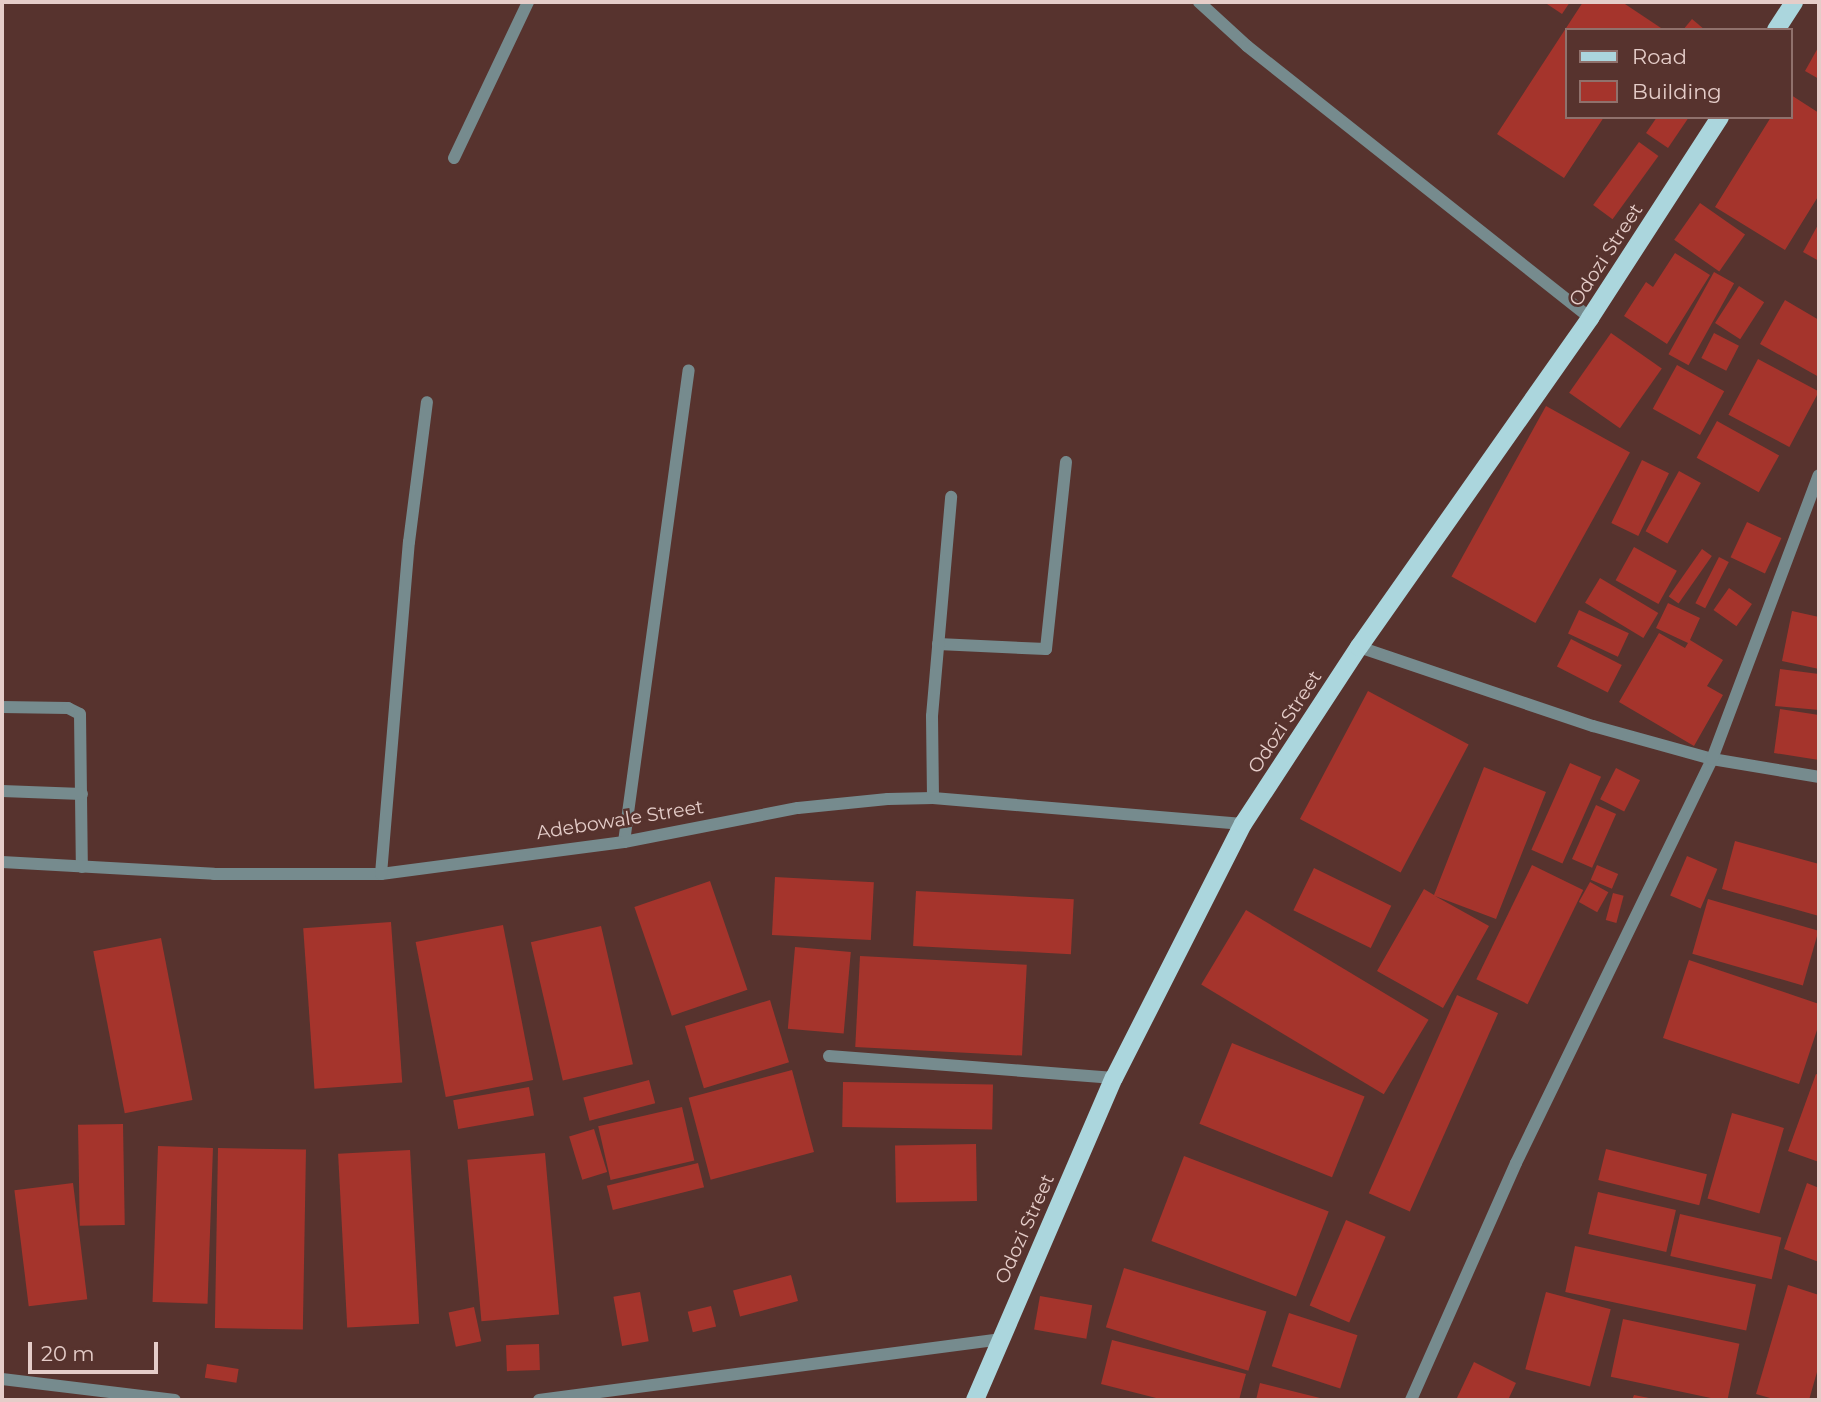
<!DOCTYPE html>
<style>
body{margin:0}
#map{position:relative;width:1821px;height:1402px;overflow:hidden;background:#57332e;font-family:Montserrat,sans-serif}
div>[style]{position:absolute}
.building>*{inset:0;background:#a5342c;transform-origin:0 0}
.minor>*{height:12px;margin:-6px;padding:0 6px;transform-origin:6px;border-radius:6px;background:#768b8e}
.major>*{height:18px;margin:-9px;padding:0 9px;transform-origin:9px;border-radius:9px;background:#abd6dd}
span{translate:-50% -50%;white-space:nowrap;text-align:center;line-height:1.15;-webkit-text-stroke:5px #57332e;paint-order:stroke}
.street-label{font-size:19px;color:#e5cdc9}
.frame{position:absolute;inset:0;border:4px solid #e5cdc9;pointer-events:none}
.legend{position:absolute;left:1565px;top:28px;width:228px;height:91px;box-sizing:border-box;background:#57332e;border:2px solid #90716c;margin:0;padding:9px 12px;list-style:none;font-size:21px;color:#e5cdc9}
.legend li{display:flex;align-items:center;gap:14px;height:35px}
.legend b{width:35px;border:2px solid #90716c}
.scale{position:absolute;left:28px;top:1342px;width:130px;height:32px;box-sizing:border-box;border:4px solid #e5cdc9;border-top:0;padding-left:9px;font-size:21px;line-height:24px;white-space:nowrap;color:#e5cdc9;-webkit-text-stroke:5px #57332e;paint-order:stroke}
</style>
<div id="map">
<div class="building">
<div style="clip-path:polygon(1544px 2px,1570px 2px,1562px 14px)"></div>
<div style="clip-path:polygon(1583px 2px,1622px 2px,1664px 30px,1567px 30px,1567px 117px,1604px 117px,1564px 178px,1497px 134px)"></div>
<div style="clip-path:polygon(1692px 19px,1705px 30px,1683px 30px)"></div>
<div style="clip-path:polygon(1819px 46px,1819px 79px,1805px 71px)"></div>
<div style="clip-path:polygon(1791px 95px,1819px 113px,1819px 195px,1785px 250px,1715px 207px,1771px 117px,1791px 117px)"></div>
<div style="clip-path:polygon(1657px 117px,1689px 117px,1668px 148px,1646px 133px)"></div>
<div style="left:1639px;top:142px;width:24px;height:78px;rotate:36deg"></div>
<div style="left:1700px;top:203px;width:55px;height:45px;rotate:35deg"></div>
<div style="clip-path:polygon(1819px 223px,1819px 261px,1803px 252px)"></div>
<div style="clip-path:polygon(1675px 253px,1710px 275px,1667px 344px,1624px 316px,1646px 282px,1653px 287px)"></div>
<div style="left:1714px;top:272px;width:23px;height:94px;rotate:29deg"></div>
<div style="left:1739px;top:286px;width:30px;height:44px;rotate:33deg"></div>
<div style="clip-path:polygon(1785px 300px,1819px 320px,1819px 377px,1760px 344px)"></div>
<div style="left:1611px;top:333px;width:62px;height:73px;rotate:35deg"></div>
<div style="left:1714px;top:333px;width:28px;height:28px;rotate:27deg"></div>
<div style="left:1758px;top:359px;width:69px;height:63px;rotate:28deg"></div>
<div style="left:1677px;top:365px;width:54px;height:50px;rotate:29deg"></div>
<div style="left:1546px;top:406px;width:96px;height:195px;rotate:29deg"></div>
<div style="left:1717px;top:421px;width:71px;height:42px;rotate:29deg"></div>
<div style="left:1642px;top:460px;width:30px;height:70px;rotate:26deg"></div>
<div style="left:1679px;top:471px;width:25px;height:69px;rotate:29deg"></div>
<div style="left:1747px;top:522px;width:38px;height:39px;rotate:25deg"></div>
<div style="left:1634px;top:547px;width:49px;height:38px;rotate:29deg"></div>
<div style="left:1702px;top:549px;width:12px;height:58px;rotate:35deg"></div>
<div style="left:1719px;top:557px;width:11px;height:52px;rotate:27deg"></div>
<div style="left:1600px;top:578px;width:68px;height:29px;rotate:31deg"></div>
<div style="left:1729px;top:588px;width:28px;height:27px;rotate:35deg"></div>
<div style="clip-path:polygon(1668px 603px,1700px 618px,1690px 640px,1723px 660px,1707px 686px,1723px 695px,1694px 746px,1619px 702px,1659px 633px,1685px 648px,1688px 643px,1656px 628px)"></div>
<div style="left:1579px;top:610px;width:55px;height:26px;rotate:25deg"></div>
<div style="clip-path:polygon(1792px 611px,1819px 617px,1819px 669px,1782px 661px)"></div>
<div style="left:1571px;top:639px;width:57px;height:31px;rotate:27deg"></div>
<div style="clip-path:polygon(1780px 669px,1819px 674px,1819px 710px,1775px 706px)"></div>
<div style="left:1368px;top:691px;width:114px;height:145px;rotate:28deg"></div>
<div style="clip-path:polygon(1780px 709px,1819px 715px,1819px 760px,1774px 753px)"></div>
<div style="left:1570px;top:763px;width:34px;height:95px;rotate:24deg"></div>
<div style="clip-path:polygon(1484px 767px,1546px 792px,1496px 919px,1435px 896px,1489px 926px,1443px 1008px,1377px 971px,1424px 889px,1434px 895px)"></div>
<div style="left:1616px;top:768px;width:27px;height:35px;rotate:27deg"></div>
<div style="left:1596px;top:805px;width:22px;height:59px;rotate:24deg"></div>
<div style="clip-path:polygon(1735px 841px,1819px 864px,1819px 916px,1722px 889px)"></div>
<div style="left:1687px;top:856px;width:33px;height:43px;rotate:23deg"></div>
<div style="left:1532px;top:865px;width:57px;height:127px;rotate:26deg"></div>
<div style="left:1597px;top:865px;width:23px;height:16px;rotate:23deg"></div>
<div style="left:1314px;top:868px;width:86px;height:47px;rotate:26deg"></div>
<div style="left:775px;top:877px;width:99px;height:58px;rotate:3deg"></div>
<div style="left:710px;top:881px;width:115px;height:80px;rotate:71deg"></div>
<div style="left:1590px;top:882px;width:21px;height:23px;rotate:29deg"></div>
<div style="left:916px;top:891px;width:158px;height:55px;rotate:3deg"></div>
<div style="left:1613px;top:893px;width:11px;height:28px;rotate:15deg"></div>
<div style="left:1708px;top:899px;width:115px;height:57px;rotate:16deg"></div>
<div style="left:1246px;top:910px;width:213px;height:87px;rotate:31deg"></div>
<div style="left:391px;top:922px;width:161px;height:88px;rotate:86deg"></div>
<div style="left:503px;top:925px;width:158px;height:89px;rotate:79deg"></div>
<div style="left:601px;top:926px;width:142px;height:72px;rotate:77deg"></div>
<div style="left:161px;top:938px;width:165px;height:69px;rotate:79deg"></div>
<div style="left:795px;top:947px;width:56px;height:82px;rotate:5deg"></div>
<div style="left:860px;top:956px;width:167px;height:91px;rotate:3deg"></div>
<div style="clip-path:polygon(1689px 960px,1819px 1004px,1819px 1024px,1799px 1084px,1663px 1038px)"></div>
<div style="left:1457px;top:995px;width:45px;height:217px;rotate:24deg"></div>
<div style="left:770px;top:1000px;width:65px;height:89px;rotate:73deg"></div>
<div style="left:1232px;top:1043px;width:143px;height:87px;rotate:22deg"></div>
<div style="left:792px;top:1070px;width:85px;height:107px;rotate:75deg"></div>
<div style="clip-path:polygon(1816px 1074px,1819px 1075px,1819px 1162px,1788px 1151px)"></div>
<div style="left:649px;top:1080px;width:24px;height:68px;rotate:75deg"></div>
<div style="left:843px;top:1082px;width:150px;height:45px;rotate:1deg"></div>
<div style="left:529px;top:1087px;width:29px;height:77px;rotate:80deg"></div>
<div style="left:682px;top:1107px;width:55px;height:86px;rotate:77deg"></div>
<div style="left:1732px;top:1113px;width:54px;height:89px;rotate:16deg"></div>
<div style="left:123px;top:1124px;width:101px;height:45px;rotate:89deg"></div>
<div style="left:594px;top:1129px;width:45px;height:26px;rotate:73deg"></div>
<div style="left:976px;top:1144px;width:57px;height:81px;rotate:89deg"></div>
<div style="left:158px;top:1146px;width:55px;height:156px;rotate:2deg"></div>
<div style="left:218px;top:1148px;width:88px;height:180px;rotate:1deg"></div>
<div style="left:1606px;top:1149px;width:104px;height:32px;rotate:14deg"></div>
<div style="left:410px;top:1150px;width:174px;height:72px;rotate:87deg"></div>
<div style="left:545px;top:1153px;width:162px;height:78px;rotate:85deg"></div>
<div style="left:1184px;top:1156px;width:155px;height:91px;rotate:21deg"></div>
<div style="left:698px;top:1163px;width:25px;height:94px;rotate:76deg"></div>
<div style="left:73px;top:1183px;width:117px;height:59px;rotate:83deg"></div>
<div style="clip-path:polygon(1807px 1183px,1819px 1188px,1819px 1262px,1784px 1249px)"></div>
<div style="left:1598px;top:1192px;width:80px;height:43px;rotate:13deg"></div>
<div style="left:1680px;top:1214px;width:104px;height:43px;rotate:13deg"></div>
<div style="left:1346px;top:1220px;width:43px;height:93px;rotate:23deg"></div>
<div style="left:1575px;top:1246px;width:185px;height:47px;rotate:12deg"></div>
<div style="left:1124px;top:1268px;width:149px;height:62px;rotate:17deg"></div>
<div style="left:791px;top:1275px;width:27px;height:60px;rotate:75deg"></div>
<div style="clip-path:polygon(1788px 1285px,1819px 1295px,1819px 1365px,1809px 1400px,1777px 1400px,1756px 1394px)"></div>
<div style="left:640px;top:1292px;width:50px;height:27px;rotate:80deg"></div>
<div style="left:1546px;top:1292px;width:67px;height:80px;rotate:15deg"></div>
<div style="left:1040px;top:1296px;width:53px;height:34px;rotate:10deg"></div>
<div style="left:711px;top:1306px;width:21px;height:24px;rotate:76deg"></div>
<div style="left:474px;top:1307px;width:35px;height:26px;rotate:78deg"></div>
<div style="left:1289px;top:1313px;width:72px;height:56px;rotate:18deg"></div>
<div style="left:1623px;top:1319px;width:119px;height:59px;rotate:12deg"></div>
<div style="clip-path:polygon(1112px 1340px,1246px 1374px,1239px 1400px,1164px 1400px,1101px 1384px)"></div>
<div style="left:539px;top:1344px;width:26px;height:33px;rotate:88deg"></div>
<div style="clip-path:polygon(1474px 1362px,1516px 1383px,1508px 1400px,1456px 1400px)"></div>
<div style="left:207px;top:1364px;width:32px;height:14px;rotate:9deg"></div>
<div style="clip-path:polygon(1260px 1383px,1324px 1399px,1324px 1400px,1256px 1400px)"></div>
<div style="clip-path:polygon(1634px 1395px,1654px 1399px,1654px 1400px,1632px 1400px)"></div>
</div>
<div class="minor">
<div style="left:1199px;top:2px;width:65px;rotate:42.5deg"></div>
<div style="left:1247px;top:46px;width:438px;rotate:38.4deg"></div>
<div style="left:454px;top:158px;width:173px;rotate:-64.6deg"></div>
<div style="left:938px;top:644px;width:108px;rotate:2.7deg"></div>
<div style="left:1046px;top:649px;width:188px;rotate:-83.9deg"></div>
<div style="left:1359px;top:647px;width:247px;rotate:18.7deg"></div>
<div style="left:1593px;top:726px;width:123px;rotate:15.5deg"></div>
<div style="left:1712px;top:759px;width:109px;rotate:9.5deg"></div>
<div style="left:2px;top:707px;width:66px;rotate:0.9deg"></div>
<div style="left:68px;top:708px;width:13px;rotate:27deg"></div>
<div style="left:80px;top:714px;width:153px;rotate:89.3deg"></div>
<div style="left:2px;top:791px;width:80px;rotate:2.1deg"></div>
<div style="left:933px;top:798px;width:82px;rotate:-90.7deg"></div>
<div style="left:932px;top:716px;width:220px;rotate:-85deg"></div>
<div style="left:624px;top:842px;width:476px;rotate:-82.2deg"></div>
<div style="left:2px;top:862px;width:212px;rotate:3.2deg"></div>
<div style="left:214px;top:874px;width:167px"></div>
<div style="left:381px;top:874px;width:245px;rotate:-7.5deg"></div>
<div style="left:624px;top:842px;width:177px;rotate:-11.1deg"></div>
<div style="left:798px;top:808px;width:90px;rotate:-5.7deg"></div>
<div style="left:888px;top:799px;width:45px;rotate:-1.3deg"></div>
<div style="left:933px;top:798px;width:311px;rotate:4.8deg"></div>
<div style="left:381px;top:874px;width:333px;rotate:-85.2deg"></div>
<div style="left:409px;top:542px;width:141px;rotate:-82.7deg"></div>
<div style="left:829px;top:1056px;width:286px;rotate:4.4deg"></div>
<div style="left:2px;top:1379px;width:174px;rotate:6.9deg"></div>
<div style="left:539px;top:1400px;width:465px;rotate:-7.5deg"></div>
<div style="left:1411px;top:1400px;width:259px;rotate:-66.1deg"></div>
<div style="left:1516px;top:1163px;width:449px;rotate:-64.1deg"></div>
<div style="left:1712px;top:759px;width:303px;rotate:-69.4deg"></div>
</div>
<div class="major">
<div style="left:1776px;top:30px;width:33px;rotate:-57deg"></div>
<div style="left:975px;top:1400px;width:351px;rotate:-66.7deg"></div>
<div style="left:1114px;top:1078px;width:285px;rotate:-63.1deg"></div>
<div style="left:1243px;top:824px;width:212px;rotate:-56.8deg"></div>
<div style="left:1359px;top:647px;width:402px;rotate:-54.9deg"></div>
<div style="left:1590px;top:318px;width:239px;rotate:-57.1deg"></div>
</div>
<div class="street-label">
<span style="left:1606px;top:255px;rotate:-57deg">Odozi Street</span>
<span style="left:1285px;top:722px;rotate:-57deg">Odozi Street</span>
<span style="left:620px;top:820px;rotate:-9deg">Adebowale Street</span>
<span style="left:1025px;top:1229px;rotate:-66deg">Odozi Street</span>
</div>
<div class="frame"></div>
<ul class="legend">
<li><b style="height:9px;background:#abd6dd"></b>Road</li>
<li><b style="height:19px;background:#a5342c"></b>Building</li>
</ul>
<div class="scale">20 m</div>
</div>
